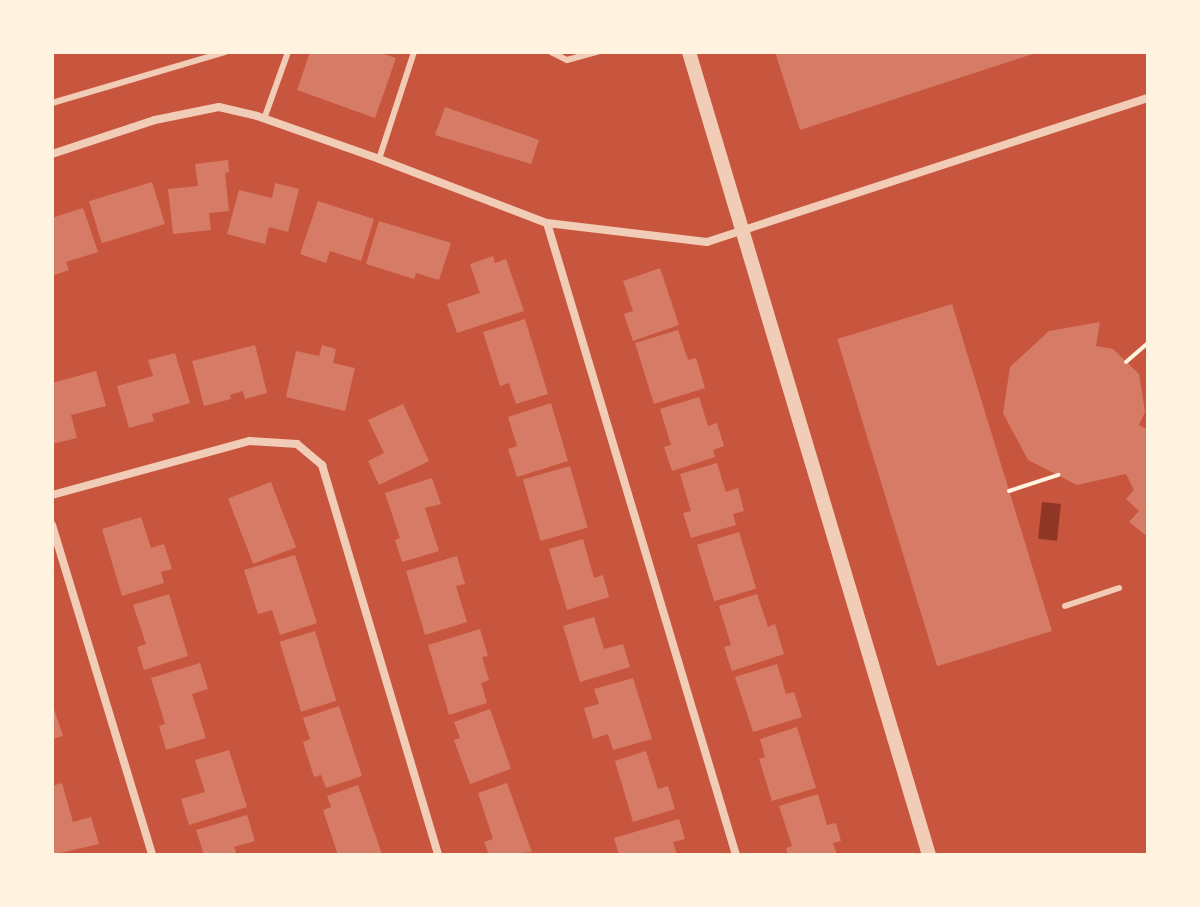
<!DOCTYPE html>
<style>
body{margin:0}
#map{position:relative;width:1200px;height:907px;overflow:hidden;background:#c8553d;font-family:"Fira Sans Condensed",sans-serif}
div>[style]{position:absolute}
.water>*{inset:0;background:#8f3625;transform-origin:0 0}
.building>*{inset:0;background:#d67c66;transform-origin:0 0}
.path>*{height:4px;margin:-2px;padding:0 2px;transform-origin:2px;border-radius:2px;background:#fff3e0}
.service>*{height:6px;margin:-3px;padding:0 3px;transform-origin:3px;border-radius:3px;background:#f1ccb7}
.minor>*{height:8px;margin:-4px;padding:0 4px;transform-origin:4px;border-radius:4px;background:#f1ccb7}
.tertiary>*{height:14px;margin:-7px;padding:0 7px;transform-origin:7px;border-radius:7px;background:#f1ccb7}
span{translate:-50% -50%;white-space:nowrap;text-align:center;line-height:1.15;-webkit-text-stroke:8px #fff3e0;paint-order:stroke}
.frame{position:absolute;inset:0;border:54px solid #fff3e0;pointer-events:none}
</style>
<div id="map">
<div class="water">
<div style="left:1042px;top:502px;width:19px;height:37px;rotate:6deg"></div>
</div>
<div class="building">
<div style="clip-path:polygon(310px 52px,377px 52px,396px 58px,375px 118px,297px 90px)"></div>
<div style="clip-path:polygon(775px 52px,1036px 52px,1036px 53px,800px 130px)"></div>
<div style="clip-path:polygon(445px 107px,539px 140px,531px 164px,435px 135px)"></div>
<div style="clip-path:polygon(228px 160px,229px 172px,225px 173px,229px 211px,209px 213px,211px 230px,173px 234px,168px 189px,198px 186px,195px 164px)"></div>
<div style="left:152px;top:182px;width:44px;height:66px;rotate:73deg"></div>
<div style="clip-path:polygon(275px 183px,299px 189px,288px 232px,269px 227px,265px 244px,227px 234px,239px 190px,272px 198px)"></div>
<div style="clip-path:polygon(318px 201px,374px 219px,361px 261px,330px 251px,326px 263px,300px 254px)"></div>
<div style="clip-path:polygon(83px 208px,98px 252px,66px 262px,69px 270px,52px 276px,52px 218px)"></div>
<div style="clip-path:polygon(379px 221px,451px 243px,439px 280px,416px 273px,414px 279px,366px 264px)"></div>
<div style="clip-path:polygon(493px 256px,495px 263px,506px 259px,524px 311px,457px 333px,447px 304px,480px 293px,470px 264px)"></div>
<div style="clip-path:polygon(660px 268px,679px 325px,633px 341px,624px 314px,633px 311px,623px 281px)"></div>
<div style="left:952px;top:304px;width:342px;height:120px;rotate:73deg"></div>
<div style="clip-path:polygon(525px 319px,548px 394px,516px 404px,509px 383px,500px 386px,483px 332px)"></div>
<div style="clip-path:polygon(1100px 322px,1096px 346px,1113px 349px,1139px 374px,1145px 412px,1139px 425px,1148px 430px,1148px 537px,1129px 522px,1139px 511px,1126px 499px,1134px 490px,1126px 474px,1077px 485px,1028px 460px,1003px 413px,1010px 367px,1049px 331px)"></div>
<div style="clip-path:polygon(678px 330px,688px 360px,696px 358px,705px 388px,654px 404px,635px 343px)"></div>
<div style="clip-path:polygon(255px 345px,267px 393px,245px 399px,243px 391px,230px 395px,231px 399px,204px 406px,192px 361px)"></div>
<div style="clip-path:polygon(322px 345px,336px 349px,333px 363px,355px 368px,345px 411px,286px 397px,296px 351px,319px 356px)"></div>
<div style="clip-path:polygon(175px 353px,190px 403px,152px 414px,154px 421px,129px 428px,117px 386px,153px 376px,148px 360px)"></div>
<div style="clip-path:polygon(96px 371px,106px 406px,71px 415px,77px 438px,52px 444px,52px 383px)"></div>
<div style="clip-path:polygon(699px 397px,708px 426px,717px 423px,724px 446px,713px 450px,715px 457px,672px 471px,664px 447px,671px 445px,660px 409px)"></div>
<div style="clip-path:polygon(551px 403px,568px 461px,517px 477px,508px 449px,517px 446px,508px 417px)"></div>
<div style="clip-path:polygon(403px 404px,429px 461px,379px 485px,368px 461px,384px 453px,368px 420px)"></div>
<div style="clip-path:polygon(717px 463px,726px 492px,738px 488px,744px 511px,733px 514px,736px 525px,691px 538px,683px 513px,691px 511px,680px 474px)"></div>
<div style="left:570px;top:466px;width:64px;height:49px;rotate:74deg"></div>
<div style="clip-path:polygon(432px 478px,441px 504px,425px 508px,439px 551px,402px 562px,395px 540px,400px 538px,385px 493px)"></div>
<div style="left:271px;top:482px;width:70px;height:46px;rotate:69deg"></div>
<div style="clip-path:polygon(141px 517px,151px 548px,164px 544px,172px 569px,161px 572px,164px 583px,122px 596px,102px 529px)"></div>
<div style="left:739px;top:532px;width:59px;height:44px;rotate:73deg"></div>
<div style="clip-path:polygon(583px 539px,594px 578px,603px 575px,609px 597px,567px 610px,549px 549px)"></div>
<div style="clip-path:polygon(295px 555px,317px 623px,280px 635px,272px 610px,258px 614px,244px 570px)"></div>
<div style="clip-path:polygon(457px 556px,465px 584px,456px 586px,467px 622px,425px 635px,406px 571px)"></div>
<div style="clip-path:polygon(169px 594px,188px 656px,144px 670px,137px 647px,146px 644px,133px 605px)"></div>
<div style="clip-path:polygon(757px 594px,768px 627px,775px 624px,784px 654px,732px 671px,724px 647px,731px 645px,719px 606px)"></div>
<div style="clip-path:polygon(594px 617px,604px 649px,623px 644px,630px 667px,580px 682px,563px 626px)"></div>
<div style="clip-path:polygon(480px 629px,488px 656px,482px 657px,489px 680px,481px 683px,487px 703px,449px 715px,428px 645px)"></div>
<div style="left:315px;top:631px;width:73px;height:37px;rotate:73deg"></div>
<div style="clip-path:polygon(200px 663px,208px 689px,192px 694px,206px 738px,166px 750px,159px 726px,165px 724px,151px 678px)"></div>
<div style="clip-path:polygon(777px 664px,786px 694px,794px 692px,802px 717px,753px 732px,735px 677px)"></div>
<div style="clip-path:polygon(633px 678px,652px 739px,613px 750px,608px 734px,593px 739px,584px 708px,599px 704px,594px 689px)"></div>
<div style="clip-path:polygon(339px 706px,362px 776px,326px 788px,321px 775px,314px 777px,303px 742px,310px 739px,303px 718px)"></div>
<div style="clip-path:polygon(54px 709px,63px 736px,52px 739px,52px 710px)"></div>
<div style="clip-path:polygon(490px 709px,511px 769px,470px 784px,454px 740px,460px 738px,454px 722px)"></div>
<div style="clip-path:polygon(797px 727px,816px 788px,772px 801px,759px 759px,765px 757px,760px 739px)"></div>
<div style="clip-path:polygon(229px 750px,247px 807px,189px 825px,181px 799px,205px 792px,195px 760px)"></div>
<div style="clip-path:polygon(646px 751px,658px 789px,668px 786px,675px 809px,633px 822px,615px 761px)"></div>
<div style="clip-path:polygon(62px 783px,73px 822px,91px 817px,99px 844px,52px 855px,52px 786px)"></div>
<div style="clip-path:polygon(507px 783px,532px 852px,489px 855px,484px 842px,493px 839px,478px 793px)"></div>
<div style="clip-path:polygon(358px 785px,382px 854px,338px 855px,323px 810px,331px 807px,327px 796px)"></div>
<div style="clip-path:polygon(818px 794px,827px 825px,836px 823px,841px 841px,833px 843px,837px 855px,788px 855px,786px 848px,792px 846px,779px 806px)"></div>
<div style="clip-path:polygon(247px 815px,255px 841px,234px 847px,237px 855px,204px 855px,196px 830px)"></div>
<div style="clip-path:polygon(679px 819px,685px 839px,673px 842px,677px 855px,619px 855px,614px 838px)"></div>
</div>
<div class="path">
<div style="left:1126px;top:362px;width:29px;rotate:-41deg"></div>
<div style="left:1009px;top:491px;width:52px;rotate:-18.1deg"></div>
</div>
<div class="service">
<div style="left:551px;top:52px;width:18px;rotate:27deg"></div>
<div style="left:567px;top:60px;width:31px;rotate:-15deg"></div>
<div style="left:52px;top:103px;width:180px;rotate:-16.4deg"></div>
<div style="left:264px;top:119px;width:71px;rotate:-70.3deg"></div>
<div style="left:379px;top:159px;width:113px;rotate:-71.9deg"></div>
<div style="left:1065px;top:606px;width:57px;rotate:-18.4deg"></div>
</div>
<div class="minor">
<div style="left:52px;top:154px;width:108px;rotate:-18.3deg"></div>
<div style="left:155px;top:120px;width:65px;rotate:-11.5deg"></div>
<div style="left:219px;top:107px;width:39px;rotate:13deg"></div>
<div style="left:257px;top:116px;width:129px;rotate:19.4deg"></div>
<div style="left:379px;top:159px;width:180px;rotate:20.9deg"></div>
<div style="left:547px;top:223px;width:161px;rotate:6.8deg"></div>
<div style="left:707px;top:242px;width:464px;rotate:-18.1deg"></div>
<div style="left:547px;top:223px;width:660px;rotate:73.35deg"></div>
<div style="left:52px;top:495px;width:205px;rotate:-15.3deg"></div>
<div style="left:250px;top:441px;width:47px;rotate:3.7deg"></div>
<div style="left:297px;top:444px;width:33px;rotate:40deg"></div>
<div style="left:322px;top:465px;width:407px;rotate:73.4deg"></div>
<div style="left:52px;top:525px;width:345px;rotate:73.1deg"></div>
</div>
<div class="tertiary">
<div style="left:689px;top:52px;width:838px;rotate:73.36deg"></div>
</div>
<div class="frame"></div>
</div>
